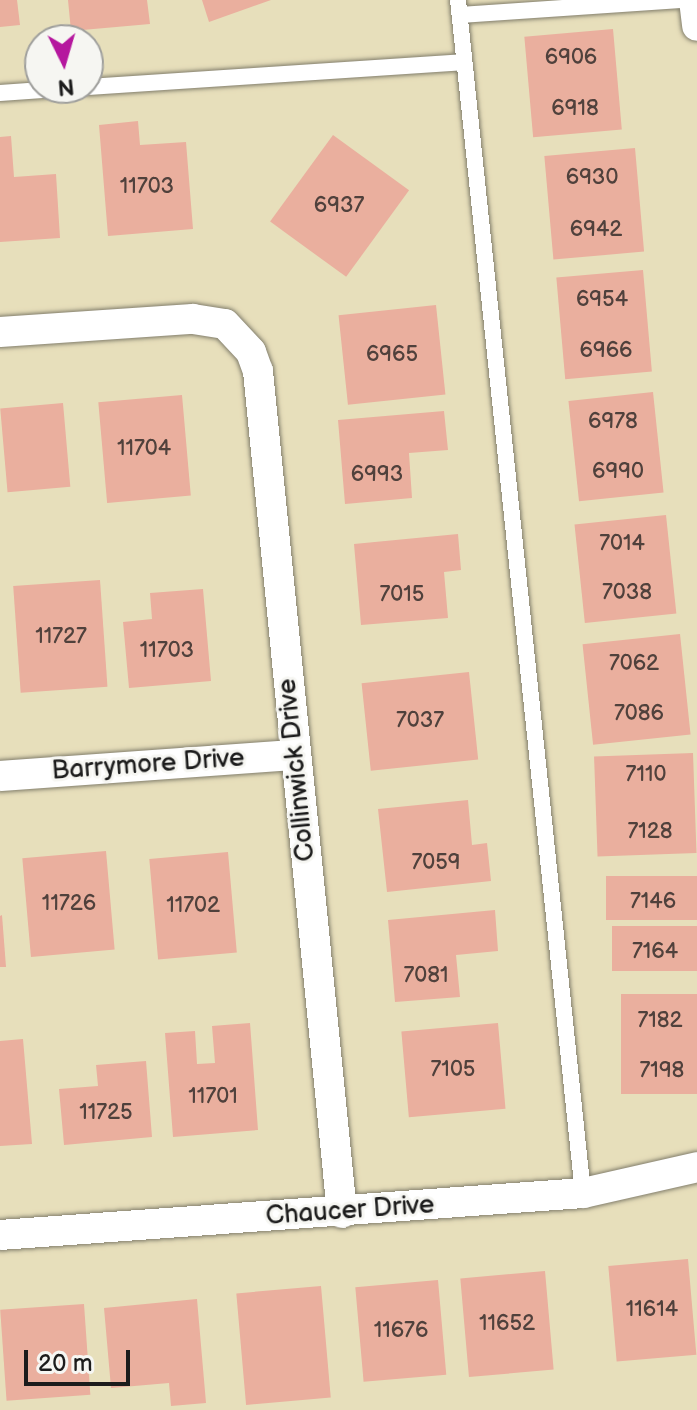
<!DOCTYPE html>
<style>
body{margin:0}
#map{position:relative;width:697px;height:1410px;overflow:hidden;background:#e7dfbb;font-family:"Balsamiq Sans",sans-serif}
div>[style]{position:absolute}
.building>*{inset:0;background:#eaaf9e;transform-origin:0 0}
.roads{filter:drop-shadow(0 0 2px #827e6c) drop-shadow(0 0 2px #827e6c)}
.service>*{height:16px;margin:-8px;padding:0 8px;transform-origin:8px;border-radius:8px;background:#fff}
.minor>*{height:30px;margin:-15px;padding:0 15px;transform-origin:15px;border-radius:15px;background:#fff}
span{translate:-50% -50%;white-space:nowrap;text-align:center;line-height:1.15;-webkit-text-stroke:6px #f6f6f2;paint-order:stroke}
.number-label{font-size:22px;color:#50413c}
.number-label span{-webkit-text-stroke-width:0}
.street-label{font-size:26px;color:#1c1c1c}
.north{position:absolute;left:24px;top:24px;width:80px;height:80px;box-sizing:border-box;background:#f6f6f2;border:2px solid #9f9f9c;border-radius:50%;rotate:175deg;font-size:22px;font-weight:700;line-height:32px;text-align:center;color:#1c1c1c}
.north::after{content:'';display:block;margin:auto;width:28px;height:36px;background:#b5179e;clip-path:polygon(50% 0,100% 100%,50% 72%,0 100%)}
.scale{position:absolute;left:24px;top:1350px;width:106px;height:36px;box-sizing:border-box;border:4px solid #1c1c1c;border-top:0;padding-left:10px;font-size:24px;line-height:28px;white-space:nowrap;color:#1c1c1c;-webkit-text-stroke:6px #f6f6f2;paint-order:stroke}
</style>
<div id="map">
<div class="building">
<div style="clip-path:polygon(0 0,17px 0,20px 25px,0 27px)"></div>
<div style="clip-path:polygon(68px 0,147px 0,150px 24px,71px 31px)"></div>
<div style="clip-path:polygon(202px 0,271px 0,209px 22px)"></div>
<div style="left:613px;top:29px;width:101px;height:89px;rotate:85deg"></div>
<div style="clip-path:polygon(138px 121px,140px 145px,186px 142px,193px 229px,108px 236px,99px 125px)"></div>
<div style="left:333px;top:135px;width:94px;height:107px;rotate:36deg"></div>
<div style="clip-path:polygon(11px 136px,14px 177px,56px 174px,60px 238px,0 242px,0 137px)"></div>
<div style="left:635px;top:148px;width:104px;height:91px;rotate:85deg"></div>
<div style="left:643px;top:270px;width:102px;height:87px;rotate:85deg"></div>
<div style="left:436px;top:305px;width:90px;height:98px;rotate:84deg"></div>
<div style="left:653px;top:392px;width:101px;height:85px;rotate:84deg"></div>
<div style="left:182px;top:395px;width:101px;height:84px;rotate:85deg"></div>
<div style="left:63px;top:403px;width:84px;height:63px;rotate:85deg"></div>
<div style="clip-path:polygon(444px 411px,448px 450px,409px 453px,412px 498px,345px 504px,338px 420px)"></div>
<div style="left:666px;top:515px;width:99px;height:92px;rotate:84deg"></div>
<div style="clip-path:polygon(458px 534px,461px 570px,444px 572px,448px 618px,361px 625px,354px 544px)"></div>
<div style="left:100px;top:580px;width:107px;height:87px;rotate:86deg"></div>
<div style="clip-path:polygon(203px 589px,211px 681px,129px 688px,123px 622px,152px 619px,150px 593px)"></div>
<div style="left:680px;top:634px;width:101px;height:98px;rotate:84deg"></div>
<div style="left:469px;top:672px;width:88px;height:108px;rotate:84deg"></div>
<div style="left:693px;top:753px;width:100px;height:99px;rotate:88deg"></div>
<div style="clip-path:polygon(468px 800px,472px 845px,487px 843px,491px 881px,387px 892px,378px 809px)"></div>
<div style="left:106px;top:851px;width:99px;height:84px;rotate:85deg"></div>
<div style="left:228px;top:852px;width:101px;height:79px;rotate:85deg"></div>
<div style="left:697px;top:876px;width:44px;height:91px;rotate:90deg"></div>
<div style="clip-path:polygon(495px 910px,498px 951px,456px 955px,460px 997px,395px 1002px,388px 920px)"></div>
<div style="clip-path:polygon(2px 915px,6px 967px,0 967px,0 916px)"></div>
<div style="left:697px;top:926px;width:45px;height:85px;rotate:90deg"></div>
<div style="left:697px;top:994px;width:100px;height:76px;rotate:90deg"></div>
<div style="clip-path:polygon(250px 1023px,258px 1130px,173px 1137px,165px 1033px,195px 1031px,197px 1064px,215px 1063px,212px 1026px)"></div>
<div style="left:498px;top:1023px;width:86px;height:97px;rotate:85deg"></div>
<div style="clip-path:polygon(23px 1039px,32px 1144px,0 1146px,0 1041px)"></div>
<div style="clip-path:polygon(146px 1061px,152px 1137px,64px 1145px,59px 1089px,98px 1086px,96px 1065px)"></div>
<div style="left:688px;top:1259px;width:96px;height:80px;rotate:85deg"></div>
<div style="left:545px;top:1271px;width:99px;height:85px;rotate:85deg"></div>
<div style="left:438px;top:1280px;width:95px;height:83px;rotate:85deg"></div>
<div style="left:321px;top:1286px;width:112px;height:85px;rotate:85deg"></div>
<div style="clip-path:polygon(197px 1299px,206px 1403px,171px 1406px,169px 1383px,111px 1388px,104px 1308px)"></div>
<div style="left:84px;top:1304px;width:91px;height:84px;rotate:86deg"></div>
</div>
<div class="roads">
<div class="service">
<div style="left:458px;top:0;width:1200px;rotate:84.02deg"></div>
<div style="left:460px;top:15px;width:221px;rotate:-3.9deg"></div>
<div style="left:88px;top:87px;width:375px;rotate:-3.8deg"></div>
<div style="left:0;top:93px;width:71px;rotate:-4deg"></div>
</div>
<div class="minor">
<div style="left:694px;top:0;width:26px;rotate:83deg"></div>
<div style="left:0;top:332px;width:193px;rotate:-3.9deg"></div>
<div style="left:193px;top:319px;width:32px;rotate:9deg"></div>
<div style="left:225px;top:324px;width:38px;rotate:47deg"></div>
<div style="left:251px;top:352px;width:20px;rotate:70deg"></div>
<div style="left:258px;top:371px;width:846px;rotate:84.3deg"></div>
<div style="left:0;top:776px;width:296px;rotate:-4.1deg"></div>
<div style="left:0;top:1235px;width:585px;rotate:-4.12deg"></div>
<div style="left:583px;top:1193px;width:117px;rotate:-12.8deg"></div>
</div>
</div>
<div class="number-label">
<span style="left:571px;top:58px">6906</span>
<span style="left:575px;top:109px">6918</span>
<span style="left:592px;top:178px">6930</span>
<span style="left:147px;top:187px">11703</span>
<span style="left:339px;top:206px">6937</span>
<span style="left:596px;top:230px">6942</span>
<span style="left:602px;top:300px">6954</span>
<span style="left:606px;top:351px">6966</span>
<span style="left:392px;top:355px">6965</span>
<span style="left:613px;top:422px">6978</span>
<span style="left:144px;top:449px">11704</span>
<span style="left:618px;top:472px">6990</span>
<span style="left:377px;top:475px">6993</span>
<span style="left:622px;top:544px">7014</span>
<span style="left:627px;top:593px">7038</span>
<span style="left:402px;top:595px">7015</span>
<span style="left:61px;top:637px">11727</span>
<span style="left:167px;top:651px">11703</span>
<span style="left:634px;top:664px">7062</span>
<span style="left:639px;top:714px">7086</span>
<span style="left:420px;top:721px">7037</span>
<span style="left:646px;top:775px">7110</span>
<span style="left:650px;top:832px">7128</span>
<span style="left:436px;top:863px">7059</span>
<span style="left:653px;top:902px">7146</span>
<span style="left:69px;top:904px">11726</span>
<span style="left:193px;top:906px">11702</span>
<span style="left:655px;top:952px">7164</span>
<span style="left:426px;top:976px">7081</span>
<span style="left:660px;top:1021px">7182</span>
<span style="left:453px;top:1070px">7105</span>
<span style="left:662px;top:1071px">7198</span>
<span style="left:213px;top:1097px">11701</span>
<span style="left:106px;top:1113px">11725</span>
<span style="left:652px;top:1310px">11614</span>
<span style="left:507px;top:1324px">11652</span>
<span style="left:401px;top:1331px">11676</span>
</div>
<div class="street-label">
<span style="left:148px;top:765px;rotate:-4deg">Barrymore Drive</span>
<span style="left:297px;top:770px;rotate:-96deg">Collinwick Drive</span>
<span style="left:350px;top:1211px;rotate:-4deg">Chaucer Drive</span>
</div>
<div class="north">N</div>
<div class="scale">20 m</div>
</div>
